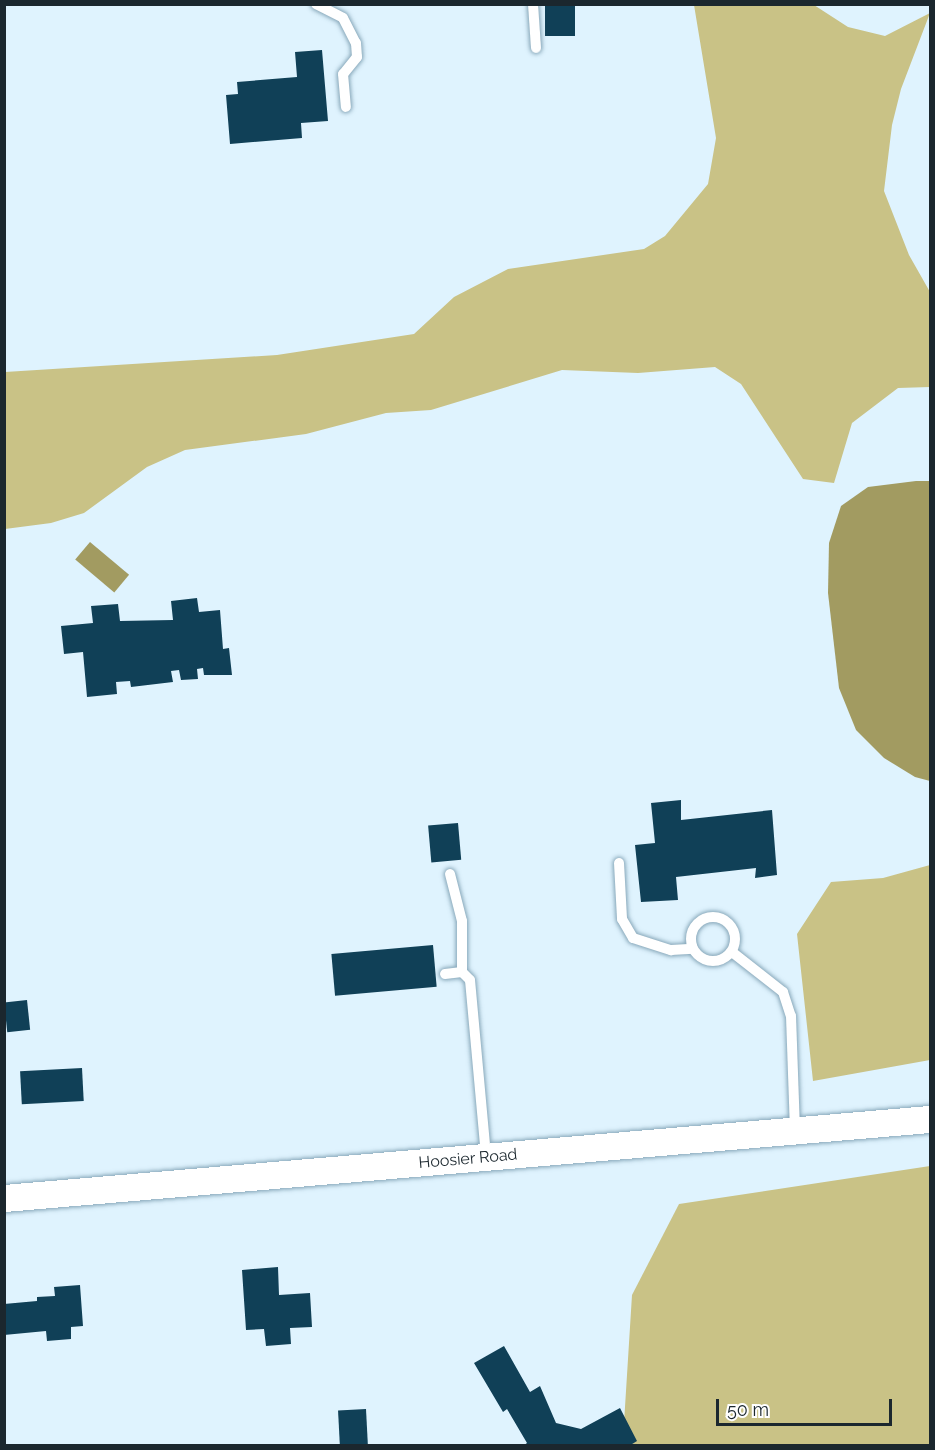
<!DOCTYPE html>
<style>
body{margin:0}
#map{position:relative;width:935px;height:1450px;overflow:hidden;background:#dff3fe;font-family:Raleway,sans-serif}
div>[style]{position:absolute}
.forest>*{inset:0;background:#c9c286}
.water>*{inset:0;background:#a29b61;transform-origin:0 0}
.building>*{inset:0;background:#104057;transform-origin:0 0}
.roads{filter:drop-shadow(0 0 2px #88a8ba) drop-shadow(0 0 2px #88a8ba)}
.service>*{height:10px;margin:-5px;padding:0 5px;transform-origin:5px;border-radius:5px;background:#fff}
.service>.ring{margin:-5px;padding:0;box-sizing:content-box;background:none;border:10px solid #fff;border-radius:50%}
.tertiary>*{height:27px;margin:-13.5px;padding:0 13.5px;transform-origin:13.5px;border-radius:13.5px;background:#fff}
span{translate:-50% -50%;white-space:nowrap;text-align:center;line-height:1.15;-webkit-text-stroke:6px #fff;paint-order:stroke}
.street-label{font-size:16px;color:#1b272e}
.frame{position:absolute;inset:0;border:6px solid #1b272e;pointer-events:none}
.scale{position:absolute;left:716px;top:1399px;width:176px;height:27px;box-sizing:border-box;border:3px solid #1b272e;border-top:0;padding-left:8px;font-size:18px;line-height:21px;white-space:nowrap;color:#1b272e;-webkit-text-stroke:4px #fff;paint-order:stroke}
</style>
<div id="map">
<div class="forest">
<div style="clip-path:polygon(694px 5px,814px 5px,848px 27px,885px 36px,930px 13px,901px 89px,892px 125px,884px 191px,909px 255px,930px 292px,930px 387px,898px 388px,852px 423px,834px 483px,803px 479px,741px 384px,715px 367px,638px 373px,562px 370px,431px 410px,386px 413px,306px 434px,185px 450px,147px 467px,84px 513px,51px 523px,5px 529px,5px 372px,277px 355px,414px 334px,454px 297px,508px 269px,644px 249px,665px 236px,708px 184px,716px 138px)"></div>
<div style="clip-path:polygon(930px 865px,930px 1060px,813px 1081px,797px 934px,831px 882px,883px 878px)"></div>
<div style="clip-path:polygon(930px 1166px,930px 1445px,633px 1445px,624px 1423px,632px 1295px,679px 1204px)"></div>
</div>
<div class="water">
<div style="clip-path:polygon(916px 481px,930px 481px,930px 781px,915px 777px,884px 758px,856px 730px,839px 688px,828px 593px,829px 543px,841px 506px,868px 487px)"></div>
<div style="left:90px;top:542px;width:51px;height:23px;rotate:40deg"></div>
</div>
<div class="building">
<div style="left:545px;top:4px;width:30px;height:32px"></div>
<div style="clip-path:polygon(322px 50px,328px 121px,301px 123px,302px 138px,230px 144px,226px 95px,238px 94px,237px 82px,297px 77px,295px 52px)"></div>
<div style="clip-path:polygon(197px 598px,199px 612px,220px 610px,223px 649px,229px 648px,232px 675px,204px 675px,203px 668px,197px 669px,198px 679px,181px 680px,179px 670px,171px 671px,173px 682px,131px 687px,130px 681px,116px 682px,117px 694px,87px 697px,83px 652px,64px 654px,61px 626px,93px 623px,91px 606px,118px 604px,120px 621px,173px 620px,171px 601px)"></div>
<div style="clip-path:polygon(681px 800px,681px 820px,772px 810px,777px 875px,755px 878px,756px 868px,676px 877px,678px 900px,641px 902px,635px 845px,655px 843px,651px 803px)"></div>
<div style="left:458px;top:823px;width:37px;height:30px;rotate:85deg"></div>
<div style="left:433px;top:945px;width:42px;height:102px;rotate:85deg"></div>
<div style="left:27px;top:1000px;width:30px;height:23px;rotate:84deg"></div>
<div style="left:82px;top:1068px;width:33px;height:62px;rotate:87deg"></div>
<div style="clip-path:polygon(278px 1267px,279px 1295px,310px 1293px,312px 1327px,290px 1328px,291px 1344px,266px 1346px,264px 1329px,246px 1330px,242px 1270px)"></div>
<div style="clip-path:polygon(80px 1285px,83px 1326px,71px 1327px,71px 1339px,47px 1341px,46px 1331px,4px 1335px,4px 1304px,37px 1301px,37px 1297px,55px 1296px,54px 1287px)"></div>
<div style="clip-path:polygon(504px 1346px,530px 1392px,540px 1386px,556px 1423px,581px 1429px,620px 1408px,637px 1441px,629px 1446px,523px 1446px,527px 1443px,507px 1409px,503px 1412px,474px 1363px)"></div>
<div style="left:366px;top:1409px;width:37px;height:28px;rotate:87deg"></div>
</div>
<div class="roads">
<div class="service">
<div style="left:316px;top:4px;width:30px;rotate:27deg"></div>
<div style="left:343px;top:18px;width:28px;rotate:63deg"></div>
<div style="left:356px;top:43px;width:14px;rotate:86deg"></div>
<div style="left:357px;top:57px;width:22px;rotate:129deg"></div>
<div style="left:343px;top:74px;width:33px;rotate:85deg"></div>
<div style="left:533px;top:4px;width:44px;rotate:86.1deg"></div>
<div style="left:619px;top:863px;width:56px;rotate:86.9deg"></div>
<div style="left:622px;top:919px;width:22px;rotate:60deg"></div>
<div style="left:633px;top:938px;width:40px;rotate:18deg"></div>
<div style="left:671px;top:950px;width:22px;rotate:-3deg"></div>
<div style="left:450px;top:874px;width:49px;rotate:75.7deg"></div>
<div style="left:462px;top:921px;width:51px;rotate:90deg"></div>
<div class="ring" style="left:691px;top:917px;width:34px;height:34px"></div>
<div style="left:732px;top:952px;width:65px;rotate:38.1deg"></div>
<div style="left:783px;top:992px;width:25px;rotate:72deg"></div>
<div style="left:791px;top:1016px;width:113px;rotate:88deg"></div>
<div style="left:445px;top:974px;width:17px;rotate:-7deg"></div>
<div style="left:462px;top:972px;width:11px;rotate:45deg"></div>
<div style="left:470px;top:980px;width:178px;rotate:84.8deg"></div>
</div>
<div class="tertiary">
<div style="left:4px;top:1198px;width:929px;rotate:-4.88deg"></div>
</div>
</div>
<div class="street-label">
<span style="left:468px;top:1159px;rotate:-5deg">Hoosier Road</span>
</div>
<div class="frame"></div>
<div class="scale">50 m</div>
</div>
